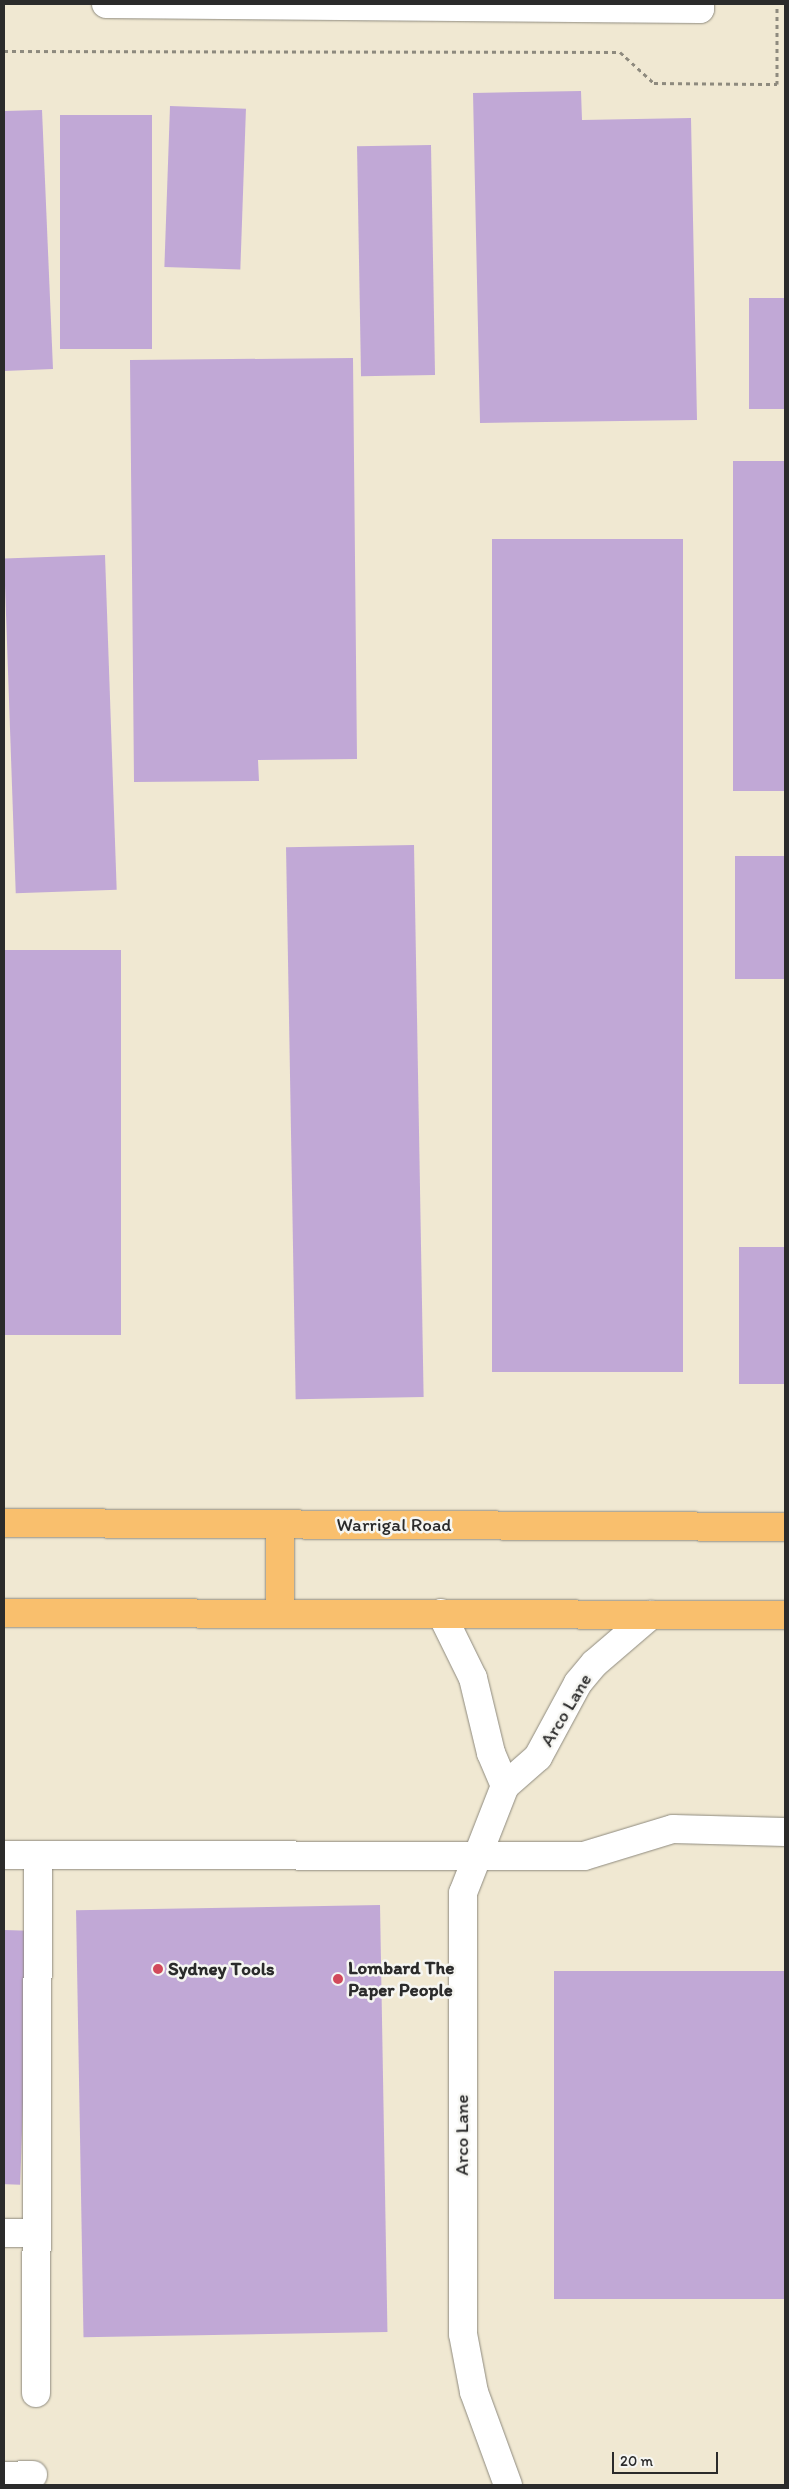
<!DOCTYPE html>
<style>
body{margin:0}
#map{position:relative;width:789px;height:2489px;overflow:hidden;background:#f0e8d2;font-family:Itim,sans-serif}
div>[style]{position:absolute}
.building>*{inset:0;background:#c1a8d6;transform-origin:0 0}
.path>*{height:3px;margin-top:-1.5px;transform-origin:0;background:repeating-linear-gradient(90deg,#8e8a7e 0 4px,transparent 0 8px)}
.roads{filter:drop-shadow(0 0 1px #8e8a7e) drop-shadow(0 0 1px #8e8a7e)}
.minor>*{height:28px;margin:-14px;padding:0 14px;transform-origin:14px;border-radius:14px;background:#fff}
.highway>*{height:28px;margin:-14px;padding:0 14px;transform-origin:14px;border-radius:14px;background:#f9bf6d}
.dots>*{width:14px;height:14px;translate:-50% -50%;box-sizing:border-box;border:2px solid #f6f6f2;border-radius:50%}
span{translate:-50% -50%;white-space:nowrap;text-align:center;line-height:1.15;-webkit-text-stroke:5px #f6f6f2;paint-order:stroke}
.street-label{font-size:19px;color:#2b2b2b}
.poi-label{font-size:19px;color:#2b2b2b;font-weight:700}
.left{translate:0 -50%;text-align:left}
.frame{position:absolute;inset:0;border:5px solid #2b2b2b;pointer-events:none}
.scale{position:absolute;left:612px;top:2452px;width:106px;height:22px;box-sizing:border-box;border:2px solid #2b2b2b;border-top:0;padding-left:6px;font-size:15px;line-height:18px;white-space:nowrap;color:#2b2b2b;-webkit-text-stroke:4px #f6f6f2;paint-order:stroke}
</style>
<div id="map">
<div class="building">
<div style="clip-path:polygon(581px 91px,582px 120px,691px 118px,697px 420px,480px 423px,473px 93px)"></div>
<div style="left:170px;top:106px;width:76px;height:161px;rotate:2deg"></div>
<div style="clip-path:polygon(42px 110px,53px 369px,4px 371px,4px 111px)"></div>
<div style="left:152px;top:115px;width:234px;height:92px;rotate:90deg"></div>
<div style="left:431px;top:145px;width:230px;height:74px;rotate:89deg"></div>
<div style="left:749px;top:298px;width:36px;height:111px"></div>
<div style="clip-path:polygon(353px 358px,357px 759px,258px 760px,259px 781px,134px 782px,130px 360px)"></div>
<div style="left:733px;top:461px;width:52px;height:330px"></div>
<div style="left:492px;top:539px;width:191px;height:833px"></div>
<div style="left:105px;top:555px;width:335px;height:101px;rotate:88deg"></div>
<div style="left:414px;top:845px;width:552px;height:128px;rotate:89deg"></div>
<div style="left:785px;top:856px;width:123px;height:50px;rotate:90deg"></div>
<div style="left:4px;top:950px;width:117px;height:385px"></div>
<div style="left:739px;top:1247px;width:46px;height:137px"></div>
<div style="left:380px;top:1905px;width:427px;height:304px;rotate:89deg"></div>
<div style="left:4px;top:1930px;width:25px;height:254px;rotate:2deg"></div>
<div style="left:554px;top:1971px;width:231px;height:328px"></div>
</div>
<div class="path">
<div style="left:4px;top:51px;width:616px;rotate:0.09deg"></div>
<div style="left:620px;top:52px;width:46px;rotate:42.4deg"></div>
<div style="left:654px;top:83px;width:123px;rotate:0.5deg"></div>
<div style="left:777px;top:84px;width:80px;rotate:-90deg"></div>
</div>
<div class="roads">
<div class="minor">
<div style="left:106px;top:4px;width:594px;rotate:0.48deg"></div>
<div style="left:700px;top:9px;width:5px;rotate:-90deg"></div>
<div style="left:441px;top:1613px;width:72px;rotate:63.8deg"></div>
<div style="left:473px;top:1678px;width:77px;rotate:76.5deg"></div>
<div style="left:491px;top:1753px;width:36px;rotate:67deg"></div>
<div style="left:4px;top:1855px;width:580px;rotate:0.1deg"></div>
<div style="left:584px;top:1856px;width:93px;rotate:-16.9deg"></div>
<div style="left:673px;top:1829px;width:112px;rotate:1.5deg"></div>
<div style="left:4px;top:2233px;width:32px"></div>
<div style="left:36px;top:2393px;width:536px;rotate:-89.79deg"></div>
<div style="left:4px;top:2476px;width:29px;rotate:-2deg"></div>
<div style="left:508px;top:2485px;width:99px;rotate:-110.1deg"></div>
<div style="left:474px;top:2392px;width:59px;rotate:-100.7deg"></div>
<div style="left:463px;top:2334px;width:441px;rotate:-90deg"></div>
<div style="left:463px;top:1893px;width:115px;rotate:-68.6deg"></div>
<div style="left:505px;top:1786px;width:44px;rotate:-41.3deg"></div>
<div style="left:538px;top:1757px;width:84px;rotate:-61.6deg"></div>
<div style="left:578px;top:1683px;width:26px;rotate:-50deg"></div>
<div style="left:595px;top:1663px;width:74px;rotate:-40.6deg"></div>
</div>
<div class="highway">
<div style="left:4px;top:1523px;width:781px;rotate:0.29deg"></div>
<div style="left:280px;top:1525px;width:88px;rotate:90deg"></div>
<div style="left:4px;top:1613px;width:781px;rotate:0.15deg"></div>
</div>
</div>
<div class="dots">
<div style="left:158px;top:1969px;background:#d1495b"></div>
<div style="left:338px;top:1979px;background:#d1495b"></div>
</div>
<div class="street-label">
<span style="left:394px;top:1525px">Warrigal Road</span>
<span style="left:566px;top:1710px;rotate:-59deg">Arco Lane</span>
<span style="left:462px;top:2135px;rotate:-90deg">Arco Lane</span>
</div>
<div class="poi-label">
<span class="left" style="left:348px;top:1979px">Lombard The<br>Paper People</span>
<span class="left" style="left:168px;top:1969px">Sydney Tools</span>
</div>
<div class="frame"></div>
<div class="scale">20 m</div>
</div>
